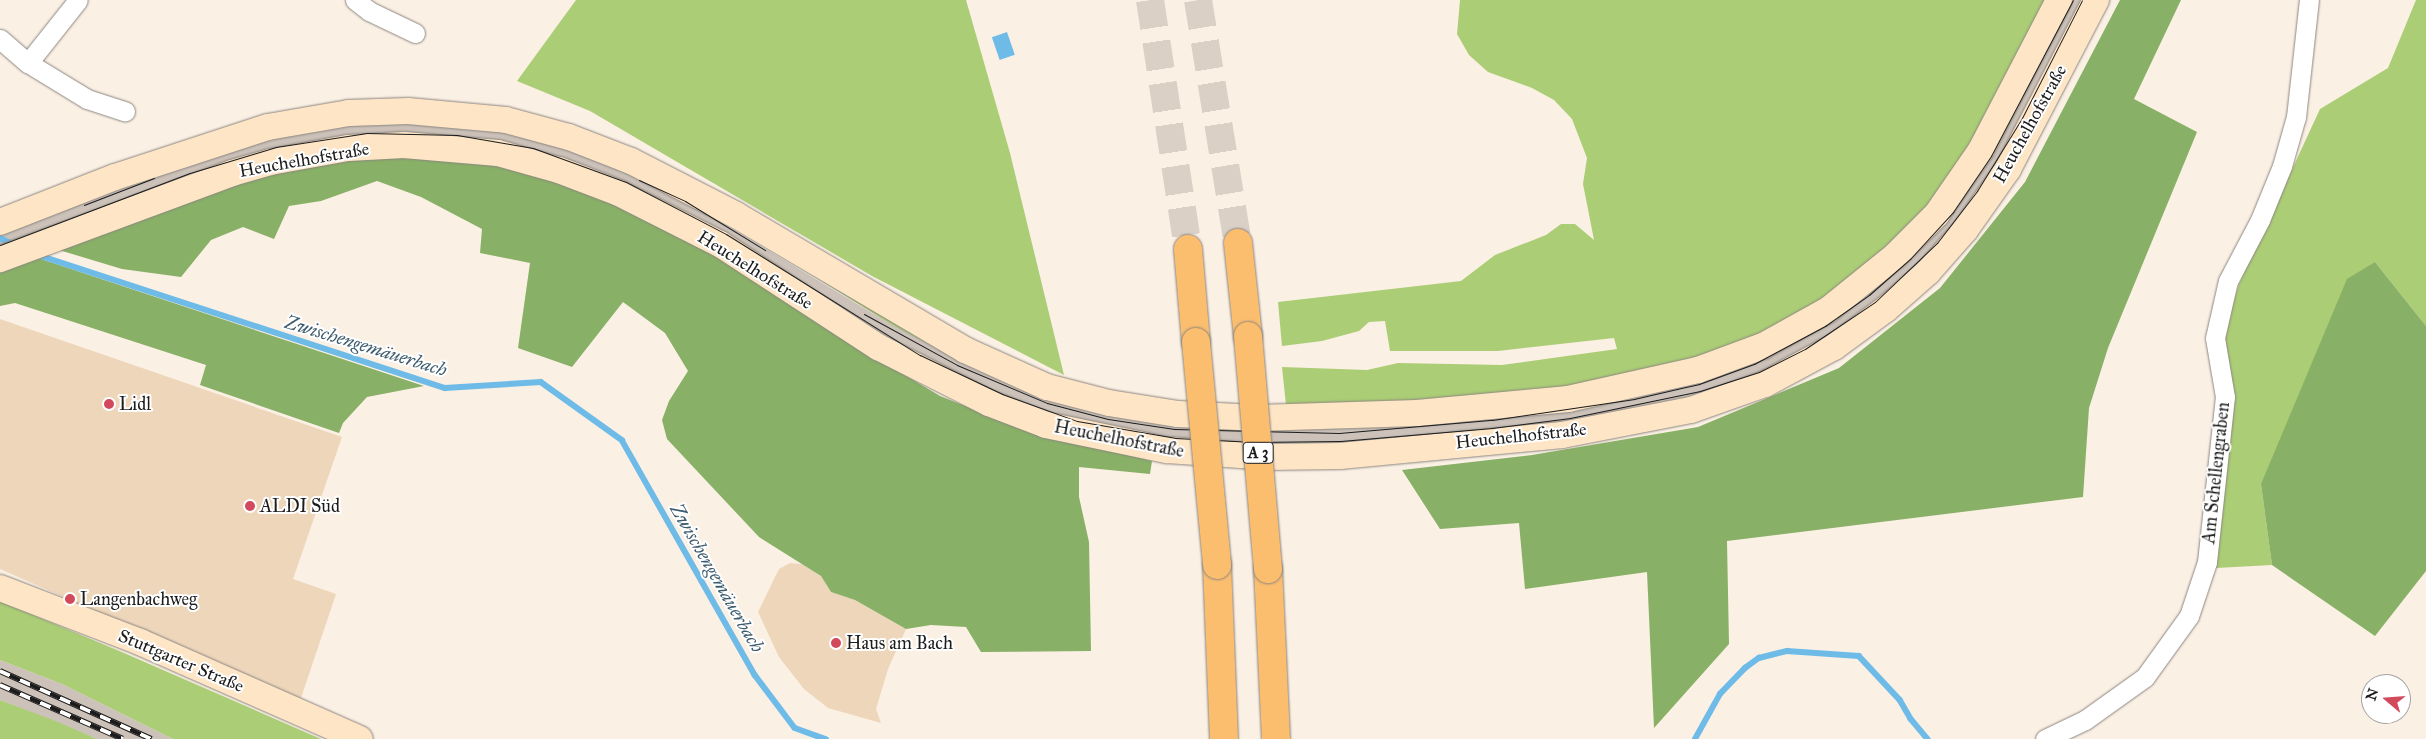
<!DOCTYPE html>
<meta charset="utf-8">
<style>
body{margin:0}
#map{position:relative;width:2426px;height:739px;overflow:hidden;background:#fbf0e4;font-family:"IM FELL Great Primer",serif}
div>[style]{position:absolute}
.built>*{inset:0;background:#eed6bb}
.industrial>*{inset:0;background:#ccc2b9}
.green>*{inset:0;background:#abcd75}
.forest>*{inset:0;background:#88b066}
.water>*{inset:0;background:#6ebbe8;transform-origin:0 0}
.stream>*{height:5.5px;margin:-2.75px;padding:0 2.75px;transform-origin:2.75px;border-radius:2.75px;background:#6ebbe8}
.highway-tunnel>*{height:28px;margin-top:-14px;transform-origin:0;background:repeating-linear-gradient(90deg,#dad0c6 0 28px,transparent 0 42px)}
.roads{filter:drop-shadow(0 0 1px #8c8680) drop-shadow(0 0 1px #8c8680)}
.street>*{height:19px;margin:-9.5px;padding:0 9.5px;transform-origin:9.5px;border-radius:9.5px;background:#fff}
.secondary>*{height:26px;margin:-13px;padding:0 13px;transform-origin:13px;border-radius:13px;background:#fde5c5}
.highway>*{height:28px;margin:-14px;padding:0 14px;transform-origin:14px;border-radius:14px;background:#fbbd6e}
.tram>*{height:1px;margin:-0.5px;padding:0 0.5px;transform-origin:0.5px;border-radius:0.5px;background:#1c1c1c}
.rail>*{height:5.5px;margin-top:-2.75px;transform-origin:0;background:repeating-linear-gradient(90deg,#fff 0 11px,#1c1c1c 0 22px);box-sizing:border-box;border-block:1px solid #1c1c1c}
.bridges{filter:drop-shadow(0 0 1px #8c8680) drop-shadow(0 0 1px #8c8680)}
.highway-bridge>*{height:28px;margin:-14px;padding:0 14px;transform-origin:14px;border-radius:14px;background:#fbbd6e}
.dots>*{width:14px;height:14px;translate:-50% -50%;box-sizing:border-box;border:2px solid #fff;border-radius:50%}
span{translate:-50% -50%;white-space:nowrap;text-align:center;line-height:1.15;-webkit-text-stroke:4px #fff;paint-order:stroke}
.shield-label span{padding:1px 4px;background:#fff;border:1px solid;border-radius:4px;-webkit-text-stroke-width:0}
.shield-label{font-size:16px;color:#1c1c1c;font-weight:700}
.street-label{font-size:18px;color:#1c1c1c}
.poi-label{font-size:18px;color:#1c1c1c}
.left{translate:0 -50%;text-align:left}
.water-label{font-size:19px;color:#3d5c6e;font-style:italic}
.north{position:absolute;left:2361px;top:674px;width:50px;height:50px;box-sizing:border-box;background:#fff;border:1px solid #a4a4a4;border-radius:50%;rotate:288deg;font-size:14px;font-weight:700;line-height:20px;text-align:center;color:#1c1c1c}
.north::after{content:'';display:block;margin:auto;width:18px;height:22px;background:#d1495b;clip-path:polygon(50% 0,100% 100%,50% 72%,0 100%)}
</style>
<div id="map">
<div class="built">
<div style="clip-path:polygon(0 319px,342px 437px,293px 579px,336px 594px,300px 701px,0 569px)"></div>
<div style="clip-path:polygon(790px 563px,802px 564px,821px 576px,831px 592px,855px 600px,906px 629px,888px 669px,876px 709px,881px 723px,828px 708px,804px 689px,779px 657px,758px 612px,779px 569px)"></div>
</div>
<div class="industrial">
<div style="clip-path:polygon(2068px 0,2087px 0,2030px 111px,1952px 233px,1866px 314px,1775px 370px,1693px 398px,1582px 422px,1300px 447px,1168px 443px,1024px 408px,472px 142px,0 251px,0 233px,208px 154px,330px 124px,431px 120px,535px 137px,645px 177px,892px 325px,1072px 406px,1579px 404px)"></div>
<div style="clip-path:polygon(0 660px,62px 684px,173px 739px,97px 739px,0 700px)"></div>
</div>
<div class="green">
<div style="clip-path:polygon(576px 0,966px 0,1010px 153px,1064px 375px,872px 276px,590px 111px,517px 81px)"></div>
<div style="clip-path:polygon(1460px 0,2049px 0,1971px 149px,1915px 224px,1834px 295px,1741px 346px,1589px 386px,1445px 403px,1286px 405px,1282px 367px,1367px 370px,1398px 363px,1502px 365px,1617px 349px,1614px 338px,1498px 351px,1390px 351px,1385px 321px,1369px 322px,1359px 331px,1322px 341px,1282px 346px,1278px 302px,1461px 281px,1495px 255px,1546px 235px,1561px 224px,1575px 224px,1594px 240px,1583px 184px,1587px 158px,1572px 119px,1554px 100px,1532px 88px,1488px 72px,1469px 55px,1457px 34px)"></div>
<div style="clip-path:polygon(2416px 0,2426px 0,2426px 326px,2375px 262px,2261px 484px,2272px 565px,2216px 568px,2231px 399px,2222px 339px,2239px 284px,2320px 109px,2388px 68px)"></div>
<div style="clip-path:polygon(799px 267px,967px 364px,892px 325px)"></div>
<div style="clip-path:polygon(0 601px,124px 653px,321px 739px,173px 739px,62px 684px,0 660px)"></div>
<div style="clip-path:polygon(0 700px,58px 722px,97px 739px,0 739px)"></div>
</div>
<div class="forest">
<div style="clip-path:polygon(2120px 0,2181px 0,2134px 99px,2197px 132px,2108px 348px,2089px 408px,2083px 497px,1727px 541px,1729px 644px,1654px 728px,1647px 572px,1525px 589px,1519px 523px,1440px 529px,1402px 470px,1532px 455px,1698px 427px,1839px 368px,1940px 288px,2025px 182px)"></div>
<div style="clip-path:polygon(390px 157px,494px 165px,559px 182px,618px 206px,718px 256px,833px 332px,940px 396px,1028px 431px,1152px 461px,1150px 474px,1079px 467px,1079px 497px,1089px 542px,1091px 651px,981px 652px,966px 627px,931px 625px,906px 629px,855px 600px,831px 592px,821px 576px,759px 537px,667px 439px,662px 420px,669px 401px,688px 371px,665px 333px,623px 302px,572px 367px,518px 348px,530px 263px,480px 253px,482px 229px,421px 197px,377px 181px,321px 201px,289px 206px,274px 239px,243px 227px,211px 240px,181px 277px,122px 269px,59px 250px,213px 189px,340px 159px)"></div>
<div style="clip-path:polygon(38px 258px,424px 386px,367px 397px,343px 423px,339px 433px,200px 385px,206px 365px,15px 303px,0 306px,0 273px)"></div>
<div style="clip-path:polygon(2375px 262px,2426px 326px,2426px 571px,2375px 636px,2272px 565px,2261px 484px,2347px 279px)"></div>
</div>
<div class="water">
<div style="left:1007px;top:32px;width:24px;height:16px;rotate:71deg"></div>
</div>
<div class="stream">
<div style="left:0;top:238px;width:14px;rotate:25deg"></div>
<div style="left:38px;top:255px;width:428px;rotate:18.1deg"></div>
<div style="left:445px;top:388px;width:96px;rotate:-3.6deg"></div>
<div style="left:541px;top:382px;width:100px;rotate:35.6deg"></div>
<div style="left:622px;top:440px;width:270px;rotate:60.5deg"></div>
<div style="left:755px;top:675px;width:66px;rotate:53deg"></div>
<div style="left:795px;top:728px;width:33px;rotate:20deg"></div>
<div style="left:1695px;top:739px;width:51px;rotate:-60.9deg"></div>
<div style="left:1720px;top:694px;width:36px;rotate:-46deg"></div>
<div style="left:1745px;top:668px;width:17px;rotate:-36deg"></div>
<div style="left:1759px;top:658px;width:29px;rotate:-14deg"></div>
<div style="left:1787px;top:651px;width:72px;rotate:4deg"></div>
<div style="left:1859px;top:656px;width:60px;rotate:47deg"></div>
<div style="left:1900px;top:700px;width:22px;rotate:60deg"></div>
<div style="left:1911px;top:719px;width:26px;rotate:50deg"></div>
</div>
<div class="highway-tunnel">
<div style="left:1150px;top:0;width:252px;rotate:81.3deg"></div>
<div style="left:1198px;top:0;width:246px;rotate:80.7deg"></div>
</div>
<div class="roads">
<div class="street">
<div style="left:355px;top:0;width:18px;rotate:38deg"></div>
<div style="left:369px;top:11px;width:51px;rotate:25.6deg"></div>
<div style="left:0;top:39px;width:37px;rotate:41deg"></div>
<div style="left:28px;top:63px;width:69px;rotate:31.4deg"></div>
<div style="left:87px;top:99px;width:40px;rotate:18deg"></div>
<div style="left:28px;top:63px;width:80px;rotate:-51.6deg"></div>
<div style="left:2045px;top:739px;width:44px;rotate:-25.4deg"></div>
<div style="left:2085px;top:720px;width:74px;rotate:-35.6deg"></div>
<div style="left:2145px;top:677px;width:75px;rotate:-54.2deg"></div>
<div style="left:2189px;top:616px;width:57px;rotate:-71.6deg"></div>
<div style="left:2207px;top:562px;width:166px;rotate:-83.8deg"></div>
<div style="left:2225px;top:397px;width:60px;rotate:-99.6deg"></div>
<div style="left:2215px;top:338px;width:58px;rotate:-77.2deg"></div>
<div style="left:2228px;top:281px;width:69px;rotate:-62.3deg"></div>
<div style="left:2260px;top:220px;width:58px;rotate:-67.8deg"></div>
<div style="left:2282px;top:166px;width:51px;rotate:-74.1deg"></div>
<div style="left:2296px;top:117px;width:118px;rotate:-83.7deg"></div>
</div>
<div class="secondary">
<div style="left:0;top:222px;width:123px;rotate:-21.4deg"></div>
<div style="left:115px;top:177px;width:161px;rotate:-18.1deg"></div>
<div style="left:268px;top:127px;width:82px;rotate:-9.8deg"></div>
<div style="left:349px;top:113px;width:59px;rotate:-1.9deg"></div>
<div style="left:408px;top:111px;width:98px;rotate:5.2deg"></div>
<div style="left:506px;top:120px;width:65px;rotate:15.1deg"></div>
<div style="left:569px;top:137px;width:66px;rotate:21.2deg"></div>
<div style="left:631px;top:161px;width:118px;rotate:27.2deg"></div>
<div style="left:736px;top:215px;width:266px;rotate:30.5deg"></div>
<div style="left:965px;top:350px;width:90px;rotate:24.3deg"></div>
<div style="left:1047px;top:387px;width:64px;rotate:14.5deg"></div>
<div style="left:1109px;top:403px;width:70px;rotate:9.1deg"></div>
<div style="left:1178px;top:414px;width:80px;rotate:2.9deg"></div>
<div style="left:1258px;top:418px;width:159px;rotate:-1.8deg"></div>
<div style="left:1417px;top:413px;width:152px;rotate:-5.3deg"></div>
<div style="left:1568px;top:399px;width:133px;rotate:-12.6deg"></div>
<div style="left:1698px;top:370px;width:69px;rotate:-20.3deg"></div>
<div style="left:1763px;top:346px;width:74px;rotate:-29deg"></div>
<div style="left:1828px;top:310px;width:86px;rotate:-38.9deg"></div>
<div style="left:1895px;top:256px;width:59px;rotate:-45deg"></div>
<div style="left:1937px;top:214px;width:78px;rotate:-55.5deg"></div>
<div style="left:1981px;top:150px;width:169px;rotate:-62.5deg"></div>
<div style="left:0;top:259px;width:247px;rotate:-20.3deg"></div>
<div style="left:232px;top:173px;width:40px;rotate:-16deg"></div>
<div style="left:270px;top:162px;width:79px;rotate:-10.2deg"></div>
<div style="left:348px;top:148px;width:56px;rotate:-3.1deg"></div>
<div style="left:404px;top:145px;width:94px;rotate:4.9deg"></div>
<div style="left:498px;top:153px;width:63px;rotate:15.6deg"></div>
<div style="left:559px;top:170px;width:64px;rotate:21deg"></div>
<div style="left:619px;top:193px;width:113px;rotate:26.8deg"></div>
<div style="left:720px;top:244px;width:189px;rotate:33.1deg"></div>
<div style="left:878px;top:347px;width:124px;rotate:26.8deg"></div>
<div style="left:989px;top:403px;width:61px;rotate:21.1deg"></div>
<div style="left:1046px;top:425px;width:124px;rotate:11.7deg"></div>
<div style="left:1167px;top:450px;width:99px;rotate:4deg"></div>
<div style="left:1266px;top:457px;width:74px;rotate:-0.8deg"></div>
<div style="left:1340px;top:456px;width:223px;rotate:-5.4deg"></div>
<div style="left:1562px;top:435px;width:131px;rotate:-11deg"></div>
<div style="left:1691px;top:410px;width:78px;rotate:-19.4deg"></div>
<div style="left:1765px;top:384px;width:78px;rotate:-28.2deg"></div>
<div style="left:1834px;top:347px;width:64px;rotate:-36.2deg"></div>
<div style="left:1886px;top:309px;width:56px;rotate:-41.4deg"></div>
<div style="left:1928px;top:272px;width:56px;rotate:-48.6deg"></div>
<div style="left:1965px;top:230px;width:75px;rotate:-54.8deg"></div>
<div style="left:2008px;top:169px;width:191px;rotate:-62.5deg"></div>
<div style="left:0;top:588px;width:150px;rotate:21.1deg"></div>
<div style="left:140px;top:642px;width:240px;rotate:23.8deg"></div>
</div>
<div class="highway">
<div style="left:1238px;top:243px;width:94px;rotate:83.9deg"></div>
<div style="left:1188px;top:249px;width:93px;rotate:85.1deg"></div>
<div style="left:1217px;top:565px;width:174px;rotate:87.7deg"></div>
<div style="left:1268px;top:569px;width:170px;rotate:87.3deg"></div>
</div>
</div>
<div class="tram">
<div style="left:639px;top:180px;width:51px;rotate:24.5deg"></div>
<div style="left:685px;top:201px;width:94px;rotate:31.5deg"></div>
<div style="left:84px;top:205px;width:75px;rotate:-21.1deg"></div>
<div style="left:0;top:245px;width:203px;rotate:-20.8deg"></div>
<div style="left:190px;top:173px;width:90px;rotate:-16.8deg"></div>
<div style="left:276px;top:147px;width:92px;rotate:-8.7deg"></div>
<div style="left:367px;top:133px;width:90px;rotate:1.3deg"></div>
<div style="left:457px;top:135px;width:77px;rotate:9.7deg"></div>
<div style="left:533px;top:148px;width:99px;rotate:20.1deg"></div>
<div style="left:626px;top:182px;width:113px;rotate:27.5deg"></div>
<div style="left:726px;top:234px;width:229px;rotate:32deg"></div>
<div style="left:920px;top:355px;width:91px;rotate:25.4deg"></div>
<div style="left:1002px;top:394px;width:80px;rotate:19.8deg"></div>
<div style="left:1077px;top:421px;width:99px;rotate:9.8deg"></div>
<div style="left:1175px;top:438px;width:79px;rotate:2.9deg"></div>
<div style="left:1254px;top:442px;width:87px;rotate:-0.7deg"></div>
<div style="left:1341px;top:441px;width:152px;rotate:-4.9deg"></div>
<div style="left:1492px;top:428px;width:79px;rotate:-7.3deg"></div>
<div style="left:1570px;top:418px;width:133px;rotate:-11.7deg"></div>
<div style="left:1700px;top:391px;width:62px;rotate:-17.9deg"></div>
<div style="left:1759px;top:372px;width:51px;rotate:-26.6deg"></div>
<div style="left:1805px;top:349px;width:84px;rotate:-33.9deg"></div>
<div style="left:1875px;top:302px;width:86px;rotate:-43.6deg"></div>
<div style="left:1937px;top:243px;width:66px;rotate:-52.4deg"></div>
<div style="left:1977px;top:191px;width:86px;rotate:-58.3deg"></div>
<div style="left:2022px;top:118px;width:132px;rotate:-63deg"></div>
<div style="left:864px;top:314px;width:106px;rotate:28.7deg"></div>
<div style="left:957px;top:365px;width:98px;rotate:22.9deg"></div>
<div style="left:1047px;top:403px;width:63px;rotate:14.7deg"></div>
<div style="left:1108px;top:419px;width:67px;rotate:8.6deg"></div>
<div style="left:1174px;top:429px;width:165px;rotate:1.4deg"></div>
<div style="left:1339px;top:433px;width:154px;rotate:-4.9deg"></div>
<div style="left:1492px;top:420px;width:144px;rotate:-8.4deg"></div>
<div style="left:1634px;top:399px;width:67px;rotate:-13deg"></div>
<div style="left:1699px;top:384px;width:59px;rotate:-20deg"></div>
<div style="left:1754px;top:364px;width:81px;rotate:-28.2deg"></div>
<div style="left:1825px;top:326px;width:54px;rotate:-35.2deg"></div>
<div style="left:1869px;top:295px;width:55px;rotate:-41.3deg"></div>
<div style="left:1910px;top:259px;width:64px;rotate:-47.5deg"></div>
<div style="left:1953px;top:212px;width:68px;rotate:-55.8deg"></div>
<div style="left:1991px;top:156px;width:176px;rotate:-62.3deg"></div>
</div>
<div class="rail">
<div style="left:0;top:671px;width:166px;rotate:24.2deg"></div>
<div style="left:0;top:685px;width:134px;rotate:23.7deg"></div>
</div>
<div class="bridges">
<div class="highway-bridge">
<div style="left:1248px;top:336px;width:234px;rotate:85.1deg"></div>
<div style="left:1196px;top:342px;width:224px;rotate:84.6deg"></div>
</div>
</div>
<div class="dots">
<div style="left:109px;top:404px;background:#d1495b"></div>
<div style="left:250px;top:506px;background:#d1495b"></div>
<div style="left:70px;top:599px;background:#d1495b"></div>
<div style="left:836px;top:643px;background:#d1495b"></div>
</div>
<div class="shield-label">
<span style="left:1258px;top:453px">A 3</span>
</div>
<div class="street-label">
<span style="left:2030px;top:124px;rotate:-61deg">Heuchelhofstraße</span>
<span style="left:304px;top:160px;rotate:-10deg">Heuchelhofstraße</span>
<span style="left:755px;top:270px;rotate:32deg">Heuchelhofstraße</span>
<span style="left:1521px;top:436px;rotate:-6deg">Heuchelhofstraße</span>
<span style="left:1119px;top:439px;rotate:11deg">Heuchelhofstraße</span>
<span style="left:2216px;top:473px;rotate:-84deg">Am Schellengraben</span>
<span style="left:181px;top:661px;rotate:23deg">Stuttgarter Straße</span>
</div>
<div class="poi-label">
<span class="left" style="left:119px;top:404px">Lidl</span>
<span class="left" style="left:260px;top:506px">ALDI Süd</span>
<span class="left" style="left:80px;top:599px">Langenbachweg</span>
<span class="left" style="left:846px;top:643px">Haus am Bach</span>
</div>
<div class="water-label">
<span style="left:366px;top:346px;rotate:17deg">Zwischengemäuerbach</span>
<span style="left:717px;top:578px;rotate:60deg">Zwischengemäuerbach</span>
</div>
<div class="north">N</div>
</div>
